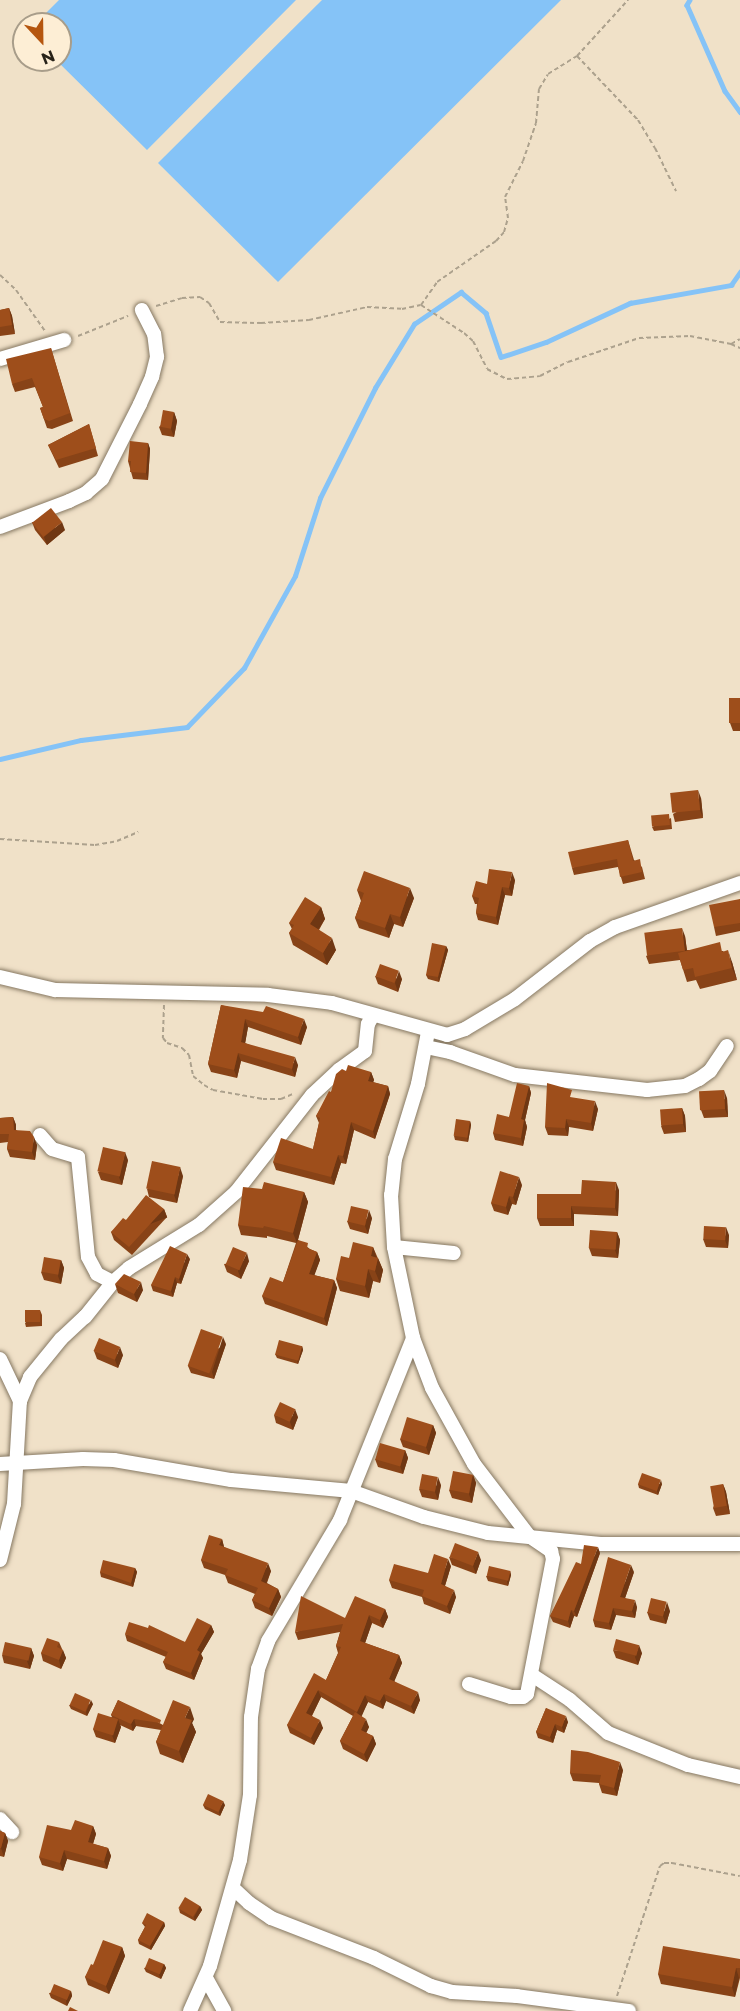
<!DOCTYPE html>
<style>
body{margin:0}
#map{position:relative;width:740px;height:2011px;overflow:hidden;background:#f0e1c8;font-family:Montserrat,sans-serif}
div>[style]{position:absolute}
.water>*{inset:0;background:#85c3f7}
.stream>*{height:4.5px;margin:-2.25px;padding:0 2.25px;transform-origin:2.25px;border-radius:2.25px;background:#85c3f7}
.path>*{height:2px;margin-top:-1px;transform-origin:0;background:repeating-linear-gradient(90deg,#aca18d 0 4.5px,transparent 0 7.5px)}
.roads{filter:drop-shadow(0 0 2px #867862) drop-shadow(0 0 2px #867862)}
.street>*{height:14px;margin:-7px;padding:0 7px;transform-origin:7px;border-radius:7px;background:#fff}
.wall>*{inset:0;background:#884317}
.shaded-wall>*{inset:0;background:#6f3713;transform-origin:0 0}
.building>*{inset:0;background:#9e4e1b;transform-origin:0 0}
span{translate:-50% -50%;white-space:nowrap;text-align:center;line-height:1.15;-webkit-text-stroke:6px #fdeed5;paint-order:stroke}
.north{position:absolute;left:12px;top:12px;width:60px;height:60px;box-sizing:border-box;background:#fdeed5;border:2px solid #a89d8a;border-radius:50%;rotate:158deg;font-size:16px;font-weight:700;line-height:24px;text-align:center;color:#282319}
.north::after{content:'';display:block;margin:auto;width:21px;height:27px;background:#b5560f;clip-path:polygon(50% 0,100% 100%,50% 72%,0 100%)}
</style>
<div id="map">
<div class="water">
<div style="clip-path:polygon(59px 0,296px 0,147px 150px,56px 60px,60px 60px,60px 24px,35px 24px)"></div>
<div style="clip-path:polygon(322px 0,561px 0,278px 282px,158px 163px)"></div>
</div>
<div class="stream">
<div style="left:690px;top:0;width:6px;rotate:121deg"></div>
<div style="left:687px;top:5px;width:94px;rotate:66.2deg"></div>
<div style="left:725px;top:91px;width:26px;rotate:54deg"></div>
<div style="left:0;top:759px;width:83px;rotate:-13.2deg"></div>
<div style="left:81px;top:740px;width:107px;rotate:-7deg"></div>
<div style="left:187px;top:727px;width:82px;rotate:-46deg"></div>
<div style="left:244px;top:668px;width:105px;rotate:-61deg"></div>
<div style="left:295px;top:576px;width:82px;rotate:-72.2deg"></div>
<div style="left:320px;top:498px;width:123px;rotate:-63.4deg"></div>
<div style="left:375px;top:388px;width:75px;rotate:-58.6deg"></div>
<div style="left:414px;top:324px;width:57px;rotate:-34.2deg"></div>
<div style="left:461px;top:292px;width:33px;rotate:40deg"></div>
<div style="left:486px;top:313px;width:46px;rotate:71.2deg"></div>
<div style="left:501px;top:357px;width:47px;rotate:-18.4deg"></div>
<div style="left:546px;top:342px;width:93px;rotate:-24.9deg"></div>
<div style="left:630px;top:303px;width:103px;rotate:-10.1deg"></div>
<div style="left:731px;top:285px;width:16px;rotate:-55deg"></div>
</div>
<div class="path">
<div style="left:577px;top:56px;width:88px;rotate:46.4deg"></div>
<div style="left:638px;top:120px;width:33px;rotate:59deg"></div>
<div style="left:655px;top:148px;width:48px;rotate:64deg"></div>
<div style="left:0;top:275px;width:22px;rotate:43deg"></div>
<div style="left:16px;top:290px;width:50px;rotate:54.7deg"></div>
<div style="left:421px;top:305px;width:51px;rotate:33.1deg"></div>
<div style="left:464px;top:333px;width:12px;rotate:42deg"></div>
<div style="left:473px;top:341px;width:31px;rotate:63deg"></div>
<div style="left:487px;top:369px;width:22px;rotate:27deg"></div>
<div style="left:507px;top:379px;width:33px;rotate:-5deg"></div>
<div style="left:540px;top:376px;width:31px;rotate:-27deg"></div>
<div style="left:568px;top:362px;width:75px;rotate:-18.7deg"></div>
<div style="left:639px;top:338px;width:51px;rotate:-2.2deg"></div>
<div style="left:690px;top:336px;width:42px;rotate:11deg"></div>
<div style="left:731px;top:344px;width:10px;rotate:24deg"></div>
<div style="left:156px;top:306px;width:27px;rotate:-17deg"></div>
<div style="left:182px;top:298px;width:18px;rotate:-3deg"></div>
<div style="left:200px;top:297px;width:11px;rotate:34deg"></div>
<div style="left:209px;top:303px;width:22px;rotate:60deg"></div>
<div style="left:220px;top:322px;width:41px;rotate:1.4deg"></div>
<div style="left:261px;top:323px;width:48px;rotate:-3.6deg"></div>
<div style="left:309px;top:320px;width:59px;rotate:-12.6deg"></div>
<div style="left:367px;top:307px;width:35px;rotate:3deg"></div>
<div style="left:402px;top:309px;width:19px;rotate:-12deg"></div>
<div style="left:421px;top:305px;width:28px;rotate:-55deg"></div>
<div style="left:437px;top:282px;width:72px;rotate:-34.8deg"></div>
<div style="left:496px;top:241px;width:12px;rotate:-48deg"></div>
<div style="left:504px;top:232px;width:15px;rotate:-74deg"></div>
<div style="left:508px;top:218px;width:21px;rotate:-98deg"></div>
<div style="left:505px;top:197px;width:40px;rotate:-63.4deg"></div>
<div style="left:523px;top:161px;width:40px;rotate:-71.1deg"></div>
<div style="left:536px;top:123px;width:34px;rotate:-85deg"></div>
<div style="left:539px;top:89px;width:17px;rotate:-59deg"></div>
<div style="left:548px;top:74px;width:34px;rotate:-32deg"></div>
<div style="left:577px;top:56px;width:76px;rotate:-47.7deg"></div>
<div style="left:78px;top:336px;width:54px;rotate:-21.8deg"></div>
<div style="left:731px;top:344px;width:10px;rotate:-29deg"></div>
<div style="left:0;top:839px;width:95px;rotate:3.6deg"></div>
<div style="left:95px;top:845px;width:22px;rotate:-10deg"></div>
<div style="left:117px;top:841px;width:23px;rotate:-23deg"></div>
<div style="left:164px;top:1005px;width:33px;rotate:92deg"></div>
<div style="left:163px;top:1038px;width:6px;rotate:51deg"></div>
<div style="left:167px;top:1043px;width:16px;rotate:18deg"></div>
<div style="left:182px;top:1048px;width:10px;rotate:45deg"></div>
<div style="left:189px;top:1055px;width:21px;rotate:79deg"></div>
<div style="left:193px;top:1076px;width:14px;rotate:39deg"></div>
<div style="left:204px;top:1085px;width:10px;rotate:29deg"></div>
<div style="left:213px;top:1090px;width:51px;rotate:10.2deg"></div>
<div style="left:263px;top:1099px;width:18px"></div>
<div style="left:281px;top:1099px;width:15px;rotate:-23deg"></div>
<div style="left:617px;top:1996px;width:137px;rotate:-71.7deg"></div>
<div style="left:660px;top:1866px;width:5px;rotate:-37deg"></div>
<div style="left:664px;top:1863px;width:8px"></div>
<div style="left:672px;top:1863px;width:69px;rotate:10.8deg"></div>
</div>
<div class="roads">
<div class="street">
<div style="left:0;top:359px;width:67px;rotate:-16.5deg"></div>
<div style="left:0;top:527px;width:74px;rotate:-20.6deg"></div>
<div style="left:69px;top:501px;width:19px;rotate:-25deg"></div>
<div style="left:86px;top:493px;width:21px;rotate:-41deg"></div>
<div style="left:102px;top:479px;width:84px;rotate:-63.1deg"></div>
<div style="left:140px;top:404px;width:30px;rotate:-66deg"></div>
<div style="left:152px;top:377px;width:21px;rotate:-76deg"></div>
<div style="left:157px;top:357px;width:23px;rotate:-97deg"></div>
<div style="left:154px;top:334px;width:27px;rotate:-117deg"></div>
<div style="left:0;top:977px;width:57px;rotate:13.3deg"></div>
<div style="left:55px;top:990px;width:213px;rotate:1.3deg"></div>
<div style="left:268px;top:995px;width:64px;rotate:7.1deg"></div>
<div style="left:332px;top:1003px;width:119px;rotate:15.5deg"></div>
<div style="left:447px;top:1035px;width:19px;rotate:-18deg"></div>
<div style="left:465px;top:1029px;width:58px;rotate:-31deg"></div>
<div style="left:515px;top:999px;width:95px;rotate:-37.7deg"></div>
<div style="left:590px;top:941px;width:29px;rotate:-29deg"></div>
<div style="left:615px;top:927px;width:133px;rotate:-19.4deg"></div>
<div style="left:428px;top:1032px;width:53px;rotate:100.9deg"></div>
<div style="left:418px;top:1084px;width:78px;rotate:107deg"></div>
<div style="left:395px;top:1159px;width:36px;rotate:96deg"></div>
<div style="left:391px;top:1195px;width:52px;rotate:86.7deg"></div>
<div style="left:394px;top:1247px;width:93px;rotate:78.2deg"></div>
<div style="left:413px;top:1338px;width:53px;rotate:69.2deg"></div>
<div style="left:432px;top:1388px;width:87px;rotate:61.1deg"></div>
<div style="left:474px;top:1464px;width:91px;rotate:52.6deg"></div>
<div style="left:529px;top:1536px;width:27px;rotate:34deg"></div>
<div style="left:551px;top:1551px;width:8px;rotate:76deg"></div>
<div style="left:553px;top:1559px;width:137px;rotate:100.9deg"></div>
<div style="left:527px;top:1694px;width:5px;rotate:143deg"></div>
<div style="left:523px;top:1697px;width:12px;rotate:180deg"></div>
<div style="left:511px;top:1697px;width:44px;rotate:-162.8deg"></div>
<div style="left:426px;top:1047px;width:25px;rotate:12deg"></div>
<div style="left:450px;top:1052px;width:69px;rotate:19.5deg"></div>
<div style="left:515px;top:1075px;width:133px;rotate:6.5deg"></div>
<div style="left:647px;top:1090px;width:38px;rotate:-6deg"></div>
<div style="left:685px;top:1086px;width:16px;rotate:-27deg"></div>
<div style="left:699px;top:1079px;width:14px;rotate:-36deg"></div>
<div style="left:710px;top:1071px;width:30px;rotate:-56deg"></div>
<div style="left:40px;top:1135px;width:18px;rotate:49deg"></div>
<div style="left:52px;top:1149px;width:27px;rotate:17deg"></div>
<div style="left:78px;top:1157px;width:100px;rotate:84.3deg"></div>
<div style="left:88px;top:1257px;width:19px;rotate:62deg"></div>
<div style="left:97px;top:1274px;width:18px;rotate:27deg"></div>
<div style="left:394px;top:1247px;width:60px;rotate:5.7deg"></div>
<div style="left:0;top:1359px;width:47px;rotate:64.5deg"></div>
<div style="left:0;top:1464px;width:83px;rotate:-3.4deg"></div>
<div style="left:83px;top:1459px;width:31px;rotate:2deg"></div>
<div style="left:114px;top:1460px;width:119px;rotate:9.7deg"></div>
<div style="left:231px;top:1480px;width:121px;rotate:5.2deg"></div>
<div style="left:351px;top:1491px;width:77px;rotate:19.6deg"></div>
<div style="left:424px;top:1517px;width:66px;rotate:14deg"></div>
<div style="left:488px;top:1533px;width:113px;rotate:5.6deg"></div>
<div style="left:600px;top:1544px;width:140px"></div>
<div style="left:0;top:1560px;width:58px;rotate:-76deg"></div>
<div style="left:14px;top:1504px;width:103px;rotate:-86.7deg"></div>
<div style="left:20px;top:1401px;width:26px;rotate:-67deg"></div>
<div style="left:30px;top:1377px;width:49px;rotate:-50.8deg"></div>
<div style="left:61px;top:1339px;width:33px;rotate:-43deg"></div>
<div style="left:85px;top:1317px;width:45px;rotate:-51.3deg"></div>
<div style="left:113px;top:1282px;width:21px;rotate:-41deg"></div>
<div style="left:129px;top:1268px;width:82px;rotate:-31.6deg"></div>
<div style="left:199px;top:1225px;width:50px;rotate:-41.7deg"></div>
<div style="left:236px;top:1192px;width:123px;rotate:-51.9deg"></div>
<div style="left:312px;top:1095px;width:37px;rotate:-43deg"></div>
<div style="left:339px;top:1070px;width:32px;rotate:-36deg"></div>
<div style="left:365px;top:1051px;width:27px;rotate:-84deg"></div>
<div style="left:368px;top:1024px;width:10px;rotate:-61deg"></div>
<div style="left:532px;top:1675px;width:45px;rotate:33.3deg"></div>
<div style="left:570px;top:1700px;width:50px;rotate:41deg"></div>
<div style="left:608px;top:1733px;width:86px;rotate:21.8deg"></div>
<div style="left:688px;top:1765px;width:53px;rotate:13deg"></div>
<div style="left:0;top:1819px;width:18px;rotate:47deg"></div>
<div style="left:233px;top:1888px;width:22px;rotate:43deg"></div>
<div style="left:249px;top:1903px;width:27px;rotate:34deg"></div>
<div style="left:271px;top:1918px;width:110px;rotate:21.2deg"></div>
<div style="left:374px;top:1958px;width:64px;rotate:26.2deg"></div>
<div style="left:431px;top:1986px;width:22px;rotate:16deg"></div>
<div style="left:452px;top:1992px;width:65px;rotate:3.5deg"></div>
<div style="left:517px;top:1996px;width:113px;rotate:7.6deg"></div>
<div style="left:206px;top:1978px;width:38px;rotate:61deg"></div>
<div style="left:190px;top:2011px;width:49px;rotate:-66deg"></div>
<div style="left:210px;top:1966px;width:110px;rotate:-74.2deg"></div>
<div style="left:240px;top:1860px;width:66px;rotate:-81.3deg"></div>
<div style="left:250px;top:1795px;width:78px;rotate:-89.3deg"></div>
<div style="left:251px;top:1717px;width:49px;rotate:-81.7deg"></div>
<div style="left:258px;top:1669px;width:30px;rotate:-70deg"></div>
<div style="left:268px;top:1641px;width:141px;rotate:-59.2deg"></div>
<div style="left:340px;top:1520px;width:196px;rotate:-68.1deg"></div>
</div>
</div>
<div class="wall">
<div style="clip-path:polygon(9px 308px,12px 316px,15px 334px,0 336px,0 310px)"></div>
<div style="clip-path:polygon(51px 348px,73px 421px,52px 429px,47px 428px,40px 408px,43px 407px,35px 387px,15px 392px,12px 384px)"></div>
<div style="clip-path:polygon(174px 412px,177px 421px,174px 437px,162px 435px,159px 427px)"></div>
<div style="clip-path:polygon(89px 424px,98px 456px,59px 468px,48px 445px)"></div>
<div style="clip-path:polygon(148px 443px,150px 449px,148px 480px,133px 479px,128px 461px)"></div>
<div style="clip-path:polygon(32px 522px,65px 530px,47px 545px,35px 530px)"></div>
<div style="clip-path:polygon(740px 698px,740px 731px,733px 731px,730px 723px)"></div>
<div style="clip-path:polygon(701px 798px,703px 818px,675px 822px,673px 814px)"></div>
<div style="clip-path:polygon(671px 818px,672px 829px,654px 831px,652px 827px)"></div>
<div style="clip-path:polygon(628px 840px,634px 860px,642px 867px,645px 879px,623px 884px,618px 867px,574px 875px,572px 868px)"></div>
<div style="clip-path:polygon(515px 880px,512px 896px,505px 895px,498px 925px,478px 920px,476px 913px,477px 904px,475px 904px,472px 896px,487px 884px)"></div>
<div style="clip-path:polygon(357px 890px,414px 898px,403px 927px,394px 924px,389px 938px,359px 928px,355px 918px,361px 901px)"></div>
<div style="clip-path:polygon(740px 899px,740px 931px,716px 936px,714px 927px)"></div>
<div style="clip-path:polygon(321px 907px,325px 919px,319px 930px,336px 950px,327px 965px,293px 945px,289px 933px,292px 929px,289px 923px)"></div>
<div style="clip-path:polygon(685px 936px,687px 950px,723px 951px,732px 962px,737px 980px,700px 989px,696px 980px,687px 982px,680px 960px,649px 964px,646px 956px)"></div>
<div style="clip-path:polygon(446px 946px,448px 950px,439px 982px,428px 979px,426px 975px)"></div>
<div style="clip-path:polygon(375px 976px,402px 979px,398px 992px,378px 984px)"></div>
<div style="clip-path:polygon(221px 1005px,307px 1027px,301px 1045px,248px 1027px,245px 1043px,298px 1065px,295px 1077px,241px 1061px,237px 1078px,211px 1072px,208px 1064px)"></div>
<div style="clip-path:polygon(346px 1071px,371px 1072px,374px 1080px,373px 1082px,388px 1086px,390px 1094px,375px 1139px,354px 1130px,346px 1164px,341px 1163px,334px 1185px,276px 1170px,273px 1162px,313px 1149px,319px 1123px,316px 1116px,331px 1092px)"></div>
<div style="clip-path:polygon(529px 1086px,531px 1093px,525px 1120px,527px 1127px,523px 1146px,495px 1140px,493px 1133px,509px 1117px)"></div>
<div style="clip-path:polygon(575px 1098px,598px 1109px,593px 1131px,569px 1127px,568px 1136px,548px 1135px,545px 1127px)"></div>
<div style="clip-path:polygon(727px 1098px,728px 1117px,704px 1118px,701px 1110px)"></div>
<div style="clip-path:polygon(682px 1108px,685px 1116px,686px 1132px,664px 1134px,661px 1126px)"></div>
<div style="clip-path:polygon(13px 1117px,16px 1125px,16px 1130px,37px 1145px,35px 1160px,10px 1157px,7px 1149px,8px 1142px,0 1143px,0 1118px)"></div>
<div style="clip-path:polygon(470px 1121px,471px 1125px,468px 1142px,455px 1140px,454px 1136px)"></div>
<div style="clip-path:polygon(128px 1160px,122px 1185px,101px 1180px,98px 1172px)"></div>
<div style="clip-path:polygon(183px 1176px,177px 1203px,149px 1197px,147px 1189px)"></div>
<div style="clip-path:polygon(522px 1185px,516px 1205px,512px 1204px,508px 1215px,494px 1211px,491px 1203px)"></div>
<div style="clip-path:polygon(262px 1189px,304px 1192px,308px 1202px,298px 1240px,310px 1249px,317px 1252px,320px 1260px,314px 1275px,334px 1280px,337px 1288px,327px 1326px,265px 1304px,262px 1296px,283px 1282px,296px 1243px,267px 1236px,267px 1238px,241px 1235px,238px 1225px)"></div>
<div style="clip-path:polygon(619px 1190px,618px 1216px,574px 1214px,574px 1226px,540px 1226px,537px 1218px,581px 1194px)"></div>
<div style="clip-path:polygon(164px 1209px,167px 1217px,132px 1255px,114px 1240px,111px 1232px,126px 1220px)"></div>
<div style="clip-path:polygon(372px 1218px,368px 1234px,350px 1229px,347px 1221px)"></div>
<div style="clip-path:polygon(617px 1232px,620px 1240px,618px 1258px,592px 1256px,589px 1248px)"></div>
<div style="clip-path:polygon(729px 1235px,728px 1248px,706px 1247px,703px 1239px)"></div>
<div style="clip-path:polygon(373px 1247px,383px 1270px,380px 1283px,373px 1281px,369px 1298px,340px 1291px,336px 1279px,349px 1258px)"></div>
<div style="clip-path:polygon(190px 1259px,181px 1284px,177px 1283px,173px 1297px,153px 1291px,151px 1285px)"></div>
<div style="clip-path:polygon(61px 1260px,64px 1268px,61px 1284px,44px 1280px,41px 1272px)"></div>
<div style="clip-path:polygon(249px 1261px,241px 1279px,227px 1272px,224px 1264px)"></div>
<div style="clip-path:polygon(115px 1284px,143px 1290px,137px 1302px,118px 1293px)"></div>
<div style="clip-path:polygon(40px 1310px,42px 1315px,42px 1326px,26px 1327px,25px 1323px)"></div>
<div style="clip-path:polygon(226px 1344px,214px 1379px,191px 1373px,188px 1366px)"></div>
<div style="clip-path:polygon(302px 1346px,303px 1350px,298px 1364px,277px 1358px,275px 1354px)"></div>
<div style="clip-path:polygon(94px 1351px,123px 1355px,118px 1368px,97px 1359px)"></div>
<div style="clip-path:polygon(274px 1415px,298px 1417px,293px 1430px,276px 1423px)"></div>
<div style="clip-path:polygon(433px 1425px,436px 1433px,429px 1455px,403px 1447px,400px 1439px)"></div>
<div style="clip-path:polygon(405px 1450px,408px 1458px,403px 1474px,378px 1467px,375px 1459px)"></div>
<div style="clip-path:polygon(473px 1475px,476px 1483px,472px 1503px,452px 1498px,449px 1490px)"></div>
<div style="clip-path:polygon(638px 1484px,662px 1484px,658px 1495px,639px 1488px)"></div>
<div style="clip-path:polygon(723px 1484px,726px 1492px,730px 1514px,716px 1516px,713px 1508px)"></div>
<div style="clip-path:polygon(441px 1485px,438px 1500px,422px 1497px,419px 1489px)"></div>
<div style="clip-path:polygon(222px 1539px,224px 1547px,271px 1571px,267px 1583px,278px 1589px,281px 1597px,272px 1616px,255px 1608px,252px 1600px,255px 1594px,228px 1583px,225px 1575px,204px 1568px,201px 1560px)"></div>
<div style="clip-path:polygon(600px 1553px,577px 1617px,574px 1616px,570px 1628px,553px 1622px,550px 1616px,581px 1564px)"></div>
<div style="clip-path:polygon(449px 1557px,481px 1560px,476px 1574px,452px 1565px)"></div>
<div style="clip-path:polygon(451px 1566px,445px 1586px,456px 1597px,450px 1614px,424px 1604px,422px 1597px,392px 1588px,389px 1580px,428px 1573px)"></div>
<div style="clip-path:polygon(135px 1568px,137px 1572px,133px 1587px,101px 1577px,100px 1572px)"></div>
<div style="clip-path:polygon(510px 1571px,511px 1575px,508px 1586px,488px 1581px,486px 1576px)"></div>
<div style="clip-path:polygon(634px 1572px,625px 1598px,637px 1607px,635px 1618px,616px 1615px,611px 1630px,595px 1627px,593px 1620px)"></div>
<div style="clip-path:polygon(385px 1609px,388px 1617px,383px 1628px,372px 1623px,365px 1643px,399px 1655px,402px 1663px,394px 1681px,420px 1700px,414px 1714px,386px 1701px,383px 1709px,368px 1702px,361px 1716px,369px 1727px,366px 1733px,373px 1736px,376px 1744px,367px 1762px,343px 1749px,340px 1741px,353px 1716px,321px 1697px,312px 1716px,323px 1728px,314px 1745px,290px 1733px,287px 1725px,326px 1680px,338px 1653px,336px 1646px,340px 1632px,298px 1640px,295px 1632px,345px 1618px)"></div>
<div style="clip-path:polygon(670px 1611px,666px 1624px,650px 1620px,647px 1612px)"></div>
<div style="clip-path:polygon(211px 1625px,214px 1632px,201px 1654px,203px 1658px,194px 1680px,166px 1669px,163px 1662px,166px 1657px,127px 1641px,125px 1634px,185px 1642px)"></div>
<div style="clip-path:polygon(59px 1642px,66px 1658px,61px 1669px,43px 1661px,41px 1653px)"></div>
<div style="clip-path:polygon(31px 1648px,34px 1656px,30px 1669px,4px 1663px,2px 1655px)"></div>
<div style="clip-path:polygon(613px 1650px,642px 1653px,638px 1665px,616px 1658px)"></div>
<div style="clip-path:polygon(118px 1700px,163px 1725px,194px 1719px,192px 1723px,196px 1732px,183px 1763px,160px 1754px,156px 1742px,161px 1730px,136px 1726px,133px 1731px,120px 1725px,121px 1727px,115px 1743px,96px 1737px,93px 1729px,112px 1717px,111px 1715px)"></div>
<div style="clip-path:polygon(93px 1704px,87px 1716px,71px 1709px,69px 1705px)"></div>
<div style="clip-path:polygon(546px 1708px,568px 1722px,564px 1733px,557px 1730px,553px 1743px,538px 1738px,536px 1732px)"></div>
<div style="clip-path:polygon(623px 1770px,617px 1796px,602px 1793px,599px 1784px,599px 1783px,573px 1781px,570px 1773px)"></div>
<div style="clip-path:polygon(203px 1805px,225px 1805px,220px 1816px,205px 1809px)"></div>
<div style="clip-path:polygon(93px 1826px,96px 1834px,93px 1844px,108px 1848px,111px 1856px,107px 1869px,67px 1859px,63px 1871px,42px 1865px,39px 1857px,71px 1830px)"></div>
<div style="clip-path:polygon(0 1831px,5px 1833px,8px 1841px,4px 1857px,0 1856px)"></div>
<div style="clip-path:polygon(200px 1906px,202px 1910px,195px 1921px,180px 1913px,179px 1909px)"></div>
<div style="clip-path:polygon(164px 1922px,165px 1926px,151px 1950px,139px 1944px,138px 1940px,145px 1927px,142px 1923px)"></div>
<div style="clip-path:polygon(122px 1947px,125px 1956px,109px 1994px,88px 1985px,85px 1977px,93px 1965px)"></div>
<div style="clip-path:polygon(740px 1959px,740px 1978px,735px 1997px,661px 1984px,658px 1974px)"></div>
<div style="clip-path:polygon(164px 1964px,166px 1968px,161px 1979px,146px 1972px,144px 1968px)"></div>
<div style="clip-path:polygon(71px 1991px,72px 1996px,67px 2006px,51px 1998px,49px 1993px)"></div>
</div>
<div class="shaded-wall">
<div style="clip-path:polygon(9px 308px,12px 316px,15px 334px,12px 325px)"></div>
<div style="clip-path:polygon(174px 412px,177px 421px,174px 437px,171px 429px)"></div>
<div style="clip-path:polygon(148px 443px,150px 449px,148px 480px,146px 473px)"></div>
<div style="clip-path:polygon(62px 522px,65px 530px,47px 545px,44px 537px)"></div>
<div style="clip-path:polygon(698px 790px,701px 798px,703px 818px,700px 810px)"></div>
<div style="clip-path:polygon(512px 872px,515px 880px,512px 896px,509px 888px)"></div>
<div style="clip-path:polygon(502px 887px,505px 895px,498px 925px,496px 917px)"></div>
<div style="clip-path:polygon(410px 888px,414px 898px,403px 927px,400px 917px)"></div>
<div style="clip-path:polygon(321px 907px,325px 919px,314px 936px,310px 924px)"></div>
<div style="clip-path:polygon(390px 914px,394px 924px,389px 938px,385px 928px)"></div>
<div style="clip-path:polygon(682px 928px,685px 936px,688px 960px,685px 952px)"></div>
<div style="clip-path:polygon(332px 938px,336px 950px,327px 965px,323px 953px)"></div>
<div style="clip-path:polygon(446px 946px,448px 950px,439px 982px,438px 977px)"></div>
<div style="clip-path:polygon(728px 950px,732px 962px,737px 980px,732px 968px)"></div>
<div style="clip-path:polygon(399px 971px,402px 979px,398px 992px,395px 983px)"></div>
<div style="clip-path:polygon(245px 1019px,248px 1027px,244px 1050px,241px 1042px)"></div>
<div style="clip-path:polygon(304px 1019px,307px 1027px,301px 1045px,298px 1037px)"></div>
<div style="clip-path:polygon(238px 1053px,241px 1061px,237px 1078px,234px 1070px)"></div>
<div style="clip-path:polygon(295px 1057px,298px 1065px,295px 1077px,292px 1069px)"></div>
<div style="clip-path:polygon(371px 1072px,374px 1080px,371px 1088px,368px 1081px)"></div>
<div style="clip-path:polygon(388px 1086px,390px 1094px,375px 1139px,373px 1131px)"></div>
<div style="clip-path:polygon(529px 1086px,531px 1093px,525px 1120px,527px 1127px,523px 1146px,521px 1138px,521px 1119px)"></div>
<div style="clip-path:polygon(724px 1090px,727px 1098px,728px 1117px,725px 1109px)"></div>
<div style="clip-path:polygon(595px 1101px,598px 1109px,593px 1131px,591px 1123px)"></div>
<div style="clip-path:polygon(682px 1108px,685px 1116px,686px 1132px,683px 1124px)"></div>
<div style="clip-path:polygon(13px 1117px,16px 1125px,16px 1138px,14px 1130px)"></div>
<div style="clip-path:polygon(566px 1119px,569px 1127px,568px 1136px,565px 1128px)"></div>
<div style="clip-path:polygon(470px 1121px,471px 1125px,468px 1142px,467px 1138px)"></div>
<div style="clip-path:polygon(351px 1122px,354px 1130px,346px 1164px,343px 1156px)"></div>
<div style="clip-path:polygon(34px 1137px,37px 1145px,35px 1160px,32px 1152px)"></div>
<div style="clip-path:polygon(125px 1152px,128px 1160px,122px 1185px,119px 1177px)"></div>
<div style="clip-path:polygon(338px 1155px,341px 1163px,334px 1185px,331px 1177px)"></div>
<div style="clip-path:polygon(180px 1167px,183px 1176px,177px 1203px,174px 1195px)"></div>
<div style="clip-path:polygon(519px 1177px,522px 1185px,516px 1205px,513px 1197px)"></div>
<div style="clip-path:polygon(616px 1182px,619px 1190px,618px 1216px,615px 1208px)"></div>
<div style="clip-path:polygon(304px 1192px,308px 1202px,297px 1243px,293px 1233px)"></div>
<div style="clip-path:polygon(509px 1196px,512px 1204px,508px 1215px,506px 1207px)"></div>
<div style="clip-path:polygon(571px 1206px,574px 1214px,574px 1226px,571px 1218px)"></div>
<div style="left:164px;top:1209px;width:9px;height:52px;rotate:69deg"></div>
<div style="clip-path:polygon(369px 1210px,372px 1218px,368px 1234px,365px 1226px)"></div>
<div style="clip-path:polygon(726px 1227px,729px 1235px,728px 1248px,725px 1240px)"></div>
<div style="clip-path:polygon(617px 1232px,620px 1240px,618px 1258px,615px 1250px)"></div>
<div style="clip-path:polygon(373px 1247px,377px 1259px,371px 1256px)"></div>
<div style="clip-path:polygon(317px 1252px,320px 1260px,312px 1282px,309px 1274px)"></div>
<div style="clip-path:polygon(247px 1253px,249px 1261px,241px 1279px,238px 1271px)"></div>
<div style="clip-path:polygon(187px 1254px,190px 1259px,181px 1284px,179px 1279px)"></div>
<div style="clip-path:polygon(378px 1258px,383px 1270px,380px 1283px,375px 1271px)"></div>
<div style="clip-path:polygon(61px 1260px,64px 1268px,61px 1284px,58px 1276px)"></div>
<div style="clip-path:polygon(368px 1269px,373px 1281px,369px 1298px,365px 1286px)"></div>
<div style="clip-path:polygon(175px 1277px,177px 1283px,173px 1297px,171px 1291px)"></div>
<div style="clip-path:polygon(334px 1280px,337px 1288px,327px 1326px,324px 1318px)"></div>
<div style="clip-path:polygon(141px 1282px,143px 1290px,137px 1302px,134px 1294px)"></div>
<div style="clip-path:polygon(223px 1337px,226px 1344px,214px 1379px,212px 1372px)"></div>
<div style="clip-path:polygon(302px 1346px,303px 1350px,298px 1364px,297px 1360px)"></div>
<div style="clip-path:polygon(120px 1347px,123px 1355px,118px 1368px,115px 1360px)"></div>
<div style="clip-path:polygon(295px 1409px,298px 1417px,293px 1430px,290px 1422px)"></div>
<div style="clip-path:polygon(433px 1425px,436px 1433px,429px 1455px,426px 1447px)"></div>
<div style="clip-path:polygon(405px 1450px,408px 1458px,403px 1474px,400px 1466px)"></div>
<div style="clip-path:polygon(473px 1475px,476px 1483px,472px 1503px,469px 1494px)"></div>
<div style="clip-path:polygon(438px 1477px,441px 1485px,438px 1500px,435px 1492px)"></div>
<div style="clip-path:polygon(661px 1480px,662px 1484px,658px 1495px,657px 1491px)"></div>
<div style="clip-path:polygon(723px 1484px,726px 1492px,730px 1514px,727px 1506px)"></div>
<div style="clip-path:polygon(222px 1539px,224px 1547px,219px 1545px)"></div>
<div style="clip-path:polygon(598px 1547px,600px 1553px,577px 1617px,574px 1611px)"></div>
<div style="clip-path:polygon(478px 1552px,481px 1560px,476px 1574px,473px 1566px)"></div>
<div style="clip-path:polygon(448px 1559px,451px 1566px,443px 1592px,441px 1584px)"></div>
<div style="clip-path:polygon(268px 1563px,271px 1571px,264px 1589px,261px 1581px)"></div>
<div style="clip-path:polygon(631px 1565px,634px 1572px,623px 1604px,620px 1597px)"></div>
<div style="clip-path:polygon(135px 1568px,137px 1572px,133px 1587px,131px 1583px)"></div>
<div style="clip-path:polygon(510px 1571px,511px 1575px,508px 1586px,507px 1582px)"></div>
<div style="clip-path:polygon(278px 1589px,281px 1597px,272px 1616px,269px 1608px)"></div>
<div style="clip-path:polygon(454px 1590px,456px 1597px,450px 1614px,447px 1606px)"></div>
<div style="clip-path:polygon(635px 1600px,637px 1607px,635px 1618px,632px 1611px)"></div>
<div style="clip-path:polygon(667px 1602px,670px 1611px,666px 1624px,663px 1616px)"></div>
<div style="clip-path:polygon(613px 1608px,616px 1615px,611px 1630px,609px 1623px)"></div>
<div style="clip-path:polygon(385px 1609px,388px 1617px,383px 1628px,380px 1620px)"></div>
<div style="clip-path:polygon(571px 1610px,574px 1616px,570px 1628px,568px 1621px)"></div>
<div style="clip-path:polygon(369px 1615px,372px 1623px,363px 1649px,360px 1641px)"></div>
<div style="clip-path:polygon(211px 1625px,214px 1632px,201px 1654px,203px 1658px,194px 1680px,191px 1673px,197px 1650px)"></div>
<div style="clip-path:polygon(639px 1645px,642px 1653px,638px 1665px,635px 1657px)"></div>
<div style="clip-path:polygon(31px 1648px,34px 1656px,30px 1669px,27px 1661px)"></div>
<div style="clip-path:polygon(63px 1650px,66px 1658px,61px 1669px,59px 1660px)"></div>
<div style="clip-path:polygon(399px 1655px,402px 1663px,392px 1687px,389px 1679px)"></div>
<div style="clip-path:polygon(318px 1690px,321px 1697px,309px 1721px,306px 1713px)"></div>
<div style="clip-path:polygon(418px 1692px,420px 1700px,414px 1714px,411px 1706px)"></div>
<div style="clip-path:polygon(384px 1694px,386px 1701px,383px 1709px,380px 1701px)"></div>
<div style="clip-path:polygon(365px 1695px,368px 1702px,360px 1720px,357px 1712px)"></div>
<div style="clip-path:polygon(91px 1700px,93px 1704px,87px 1716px,86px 1712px)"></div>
<div style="clip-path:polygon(190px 1707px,194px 1719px,192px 1723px,196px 1732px,183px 1763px,179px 1751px,185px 1718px)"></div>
<div style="clip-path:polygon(566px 1716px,568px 1722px,564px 1733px,562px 1727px)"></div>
<div style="clip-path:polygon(118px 1719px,121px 1727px,115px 1743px,112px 1735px)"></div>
<div style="clip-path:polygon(134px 1719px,136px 1726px,133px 1731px,131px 1724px)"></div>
<div style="clip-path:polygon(366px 1719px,369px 1727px,364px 1738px,361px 1730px)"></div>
<div style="clip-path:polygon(320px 1720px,323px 1728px,314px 1745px,311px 1738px)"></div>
<div style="clip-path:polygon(555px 1724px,557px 1730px,553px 1743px,550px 1737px)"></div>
<div style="clip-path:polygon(373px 1736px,376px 1744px,367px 1762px,364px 1754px)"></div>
<div style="clip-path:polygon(620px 1762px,623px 1770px,617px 1796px,614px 1788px)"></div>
<div style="clip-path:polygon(223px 1801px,225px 1805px,220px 1816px,219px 1812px)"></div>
<div style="clip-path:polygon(93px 1826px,96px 1834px,91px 1850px,88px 1842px)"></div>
<div style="clip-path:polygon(5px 1833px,8px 1841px,4px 1857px,1px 1848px)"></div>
<div style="clip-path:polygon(108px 1848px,111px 1856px,107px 1869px,104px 1861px)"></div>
<div style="clip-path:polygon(64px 1850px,67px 1859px,63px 1871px,60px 1863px)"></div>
<div style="clip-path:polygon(200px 1906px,202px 1910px,195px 1921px,194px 1917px)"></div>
<div style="clip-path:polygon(164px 1922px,165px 1926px,151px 1950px,150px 1946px)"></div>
<div style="clip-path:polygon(122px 1947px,125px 1956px,109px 1994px,106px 1986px)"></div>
<div style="clip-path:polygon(164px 1964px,166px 1968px,161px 1979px,159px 1975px)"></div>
<div style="clip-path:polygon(736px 1968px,739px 1978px,735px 1997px,732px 1987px)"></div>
<div style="clip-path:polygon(71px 1991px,72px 1996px,67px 2006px,66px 2001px)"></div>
</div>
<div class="building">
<div style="clip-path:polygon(9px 308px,12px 325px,0 327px,0 310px)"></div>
<div style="clip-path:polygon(51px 348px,70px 413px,49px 421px,44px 419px,40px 408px,43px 407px,32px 378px,12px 384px,6px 359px)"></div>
<div style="left:163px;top:410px;width:11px;height:17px;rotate:10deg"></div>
<div style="clip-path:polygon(89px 424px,96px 448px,56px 460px,48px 445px)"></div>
<div style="clip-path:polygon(130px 441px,148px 443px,146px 473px,130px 472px,131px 461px,128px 461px)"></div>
<div style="left:51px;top:508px;width:18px;height:24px;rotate:52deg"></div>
<div style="left:729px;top:698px;width:11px;height:25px"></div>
<div style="left:698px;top:790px;width:20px;height:28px;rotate:84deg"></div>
<div style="left:669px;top:814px;width:11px;height:18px;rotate:85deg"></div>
<div style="clip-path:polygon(628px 840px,633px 861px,640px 859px,642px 872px,620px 877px,617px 859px,572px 868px,568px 852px)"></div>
<div style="clip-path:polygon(489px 869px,512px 872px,509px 888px,502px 887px,496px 917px,476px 913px,479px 898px,472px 896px,476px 881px,487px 884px)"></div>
<div style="clip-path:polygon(364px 871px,410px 888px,400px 917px,390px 914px,385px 928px,355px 918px,364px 893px,357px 890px)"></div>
<div style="clip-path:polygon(305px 897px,321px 907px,310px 924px,332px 938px,323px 953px,289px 933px,294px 925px,289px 923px)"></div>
<div style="clip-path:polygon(740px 899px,740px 923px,714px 927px,709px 905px)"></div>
<div style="left:682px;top:928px;width:23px;height:38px;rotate:83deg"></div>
<div style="clip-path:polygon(720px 942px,722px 952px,728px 950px,732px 968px,695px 977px,693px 968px,683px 970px,678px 953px)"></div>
<div style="clip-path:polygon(432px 943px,446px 946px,438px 977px,426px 975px)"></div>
<div style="left:380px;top:964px;width:20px;height:13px;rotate:20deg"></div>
<div style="clip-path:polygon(221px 1005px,263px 1012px,266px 1006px,304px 1019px,298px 1037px,245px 1019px,241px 1042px,295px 1057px,292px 1069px,238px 1053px,234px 1070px,208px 1064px)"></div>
<div style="clip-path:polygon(348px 1065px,371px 1072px,368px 1081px,388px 1086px,373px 1131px,351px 1122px,343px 1156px,338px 1155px,331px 1177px,273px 1162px,281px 1138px,313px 1149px,320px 1118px,316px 1116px,329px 1091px,331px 1092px,336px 1074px,342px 1069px,346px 1071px)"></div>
<div style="clip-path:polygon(517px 1083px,529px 1086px,521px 1119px,524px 1120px,521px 1138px,493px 1133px,497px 1114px,509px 1117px)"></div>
<div style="clip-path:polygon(547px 1083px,572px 1090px,570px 1097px,595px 1101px,591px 1123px,566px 1119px,565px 1128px,545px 1127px)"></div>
<div style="left:724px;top:1090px;width:19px;height:25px;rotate:87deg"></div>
<div style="left:682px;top:1108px;width:16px;height:22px;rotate:86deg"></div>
<div style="clip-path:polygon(13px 1117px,14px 1130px,30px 1131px,34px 1137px,32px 1152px,7px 1149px,9px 1134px,0 1134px,0 1118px)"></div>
<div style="left:456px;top:1119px;width:14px;height:17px;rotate:8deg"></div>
<div style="left:103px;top:1147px;width:23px;height:25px;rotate:13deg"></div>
<div style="left:152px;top:1161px;width:29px;height:28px;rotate:12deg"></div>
<div style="clip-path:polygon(500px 1171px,519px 1177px,513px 1197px,509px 1196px,506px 1207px,491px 1203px)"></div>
<div style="clip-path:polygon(582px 1180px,616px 1182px,615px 1208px,571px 1206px,571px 1218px,537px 1218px,537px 1194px,581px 1194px)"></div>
<div style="clip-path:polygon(264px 1182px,304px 1192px,293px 1233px,264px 1226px,263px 1228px,238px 1225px,243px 1187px,262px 1189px)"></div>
<div style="clip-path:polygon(146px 1195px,164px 1209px,129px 1247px,111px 1232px,123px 1218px,126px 1220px)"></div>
<div style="left:351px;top:1206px;width:18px;height:16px;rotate:13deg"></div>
<div style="left:704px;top:1226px;width:22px;height:13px;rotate:3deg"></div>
<div style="left:590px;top:1230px;width:27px;height:18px;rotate:4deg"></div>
<div style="clip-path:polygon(298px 1240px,308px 1243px,307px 1248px,317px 1252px,309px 1274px,334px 1280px,324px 1318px,262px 1296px,270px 1277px,283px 1282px)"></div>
<div style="clip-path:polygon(353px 1242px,373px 1247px,371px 1256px,378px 1258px,375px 1271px,368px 1269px,365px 1286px,336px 1279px,341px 1256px,349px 1258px)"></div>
<div style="clip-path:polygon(170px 1246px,187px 1254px,179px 1279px,175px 1277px,171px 1291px,151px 1285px)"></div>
<div style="left:233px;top:1247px;width:15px;height:19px;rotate:23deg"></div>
<div style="left:44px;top:1257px;width:17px;height:15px;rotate:10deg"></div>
<div style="clip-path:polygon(124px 1274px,141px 1282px,134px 1294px,115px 1284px)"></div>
<div style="left:40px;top:1310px;width:12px;height:15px;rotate:90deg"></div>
<div style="left:201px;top:1329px;width:23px;height:39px;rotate:20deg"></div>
<div style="left:99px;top:1338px;width:23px;height:14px;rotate:23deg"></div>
<div style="left:279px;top:1340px;width:24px;height:15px;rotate:15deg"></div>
<div style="left:280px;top:1402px;width:17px;height:14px;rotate:25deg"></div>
<div style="left:407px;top:1417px;width:27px;height:23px;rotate:17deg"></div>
<div style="left:380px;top:1443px;width:26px;height:17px;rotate:16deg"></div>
<div style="left:453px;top:1471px;width:20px;height:19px;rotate:11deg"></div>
<div style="left:642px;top:1473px;width:20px;height:12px;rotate:20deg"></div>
<div style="left:422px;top:1474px;width:16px;height:15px;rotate:11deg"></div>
<div style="left:723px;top:1484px;width:22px;height:13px;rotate:80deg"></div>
<div style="clip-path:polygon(209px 1535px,222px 1539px,219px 1545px,268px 1563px,261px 1581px,278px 1589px,269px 1608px,252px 1600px,258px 1588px,225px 1575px,228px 1569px,201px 1560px)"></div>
<div style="left:455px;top:1543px;width:25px;height:15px;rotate:21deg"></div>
<div style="clip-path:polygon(584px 1545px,598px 1547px,574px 1611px,571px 1610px,568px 1621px,550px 1616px,576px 1562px,581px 1564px)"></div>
<div style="clip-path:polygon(434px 1554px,448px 1559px,441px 1584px,454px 1590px,447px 1606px,422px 1596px,424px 1590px,389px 1580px,394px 1564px,428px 1573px)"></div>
<div style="clip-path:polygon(608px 1557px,631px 1565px,620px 1597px,635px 1600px,632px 1611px,613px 1608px,609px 1623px,593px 1620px)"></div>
<div style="clip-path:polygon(103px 1560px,135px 1568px,131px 1583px,100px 1572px)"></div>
<div style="left:489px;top:1566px;width:22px;height:10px;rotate:13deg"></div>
<div style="clip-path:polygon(301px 1596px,345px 1618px,355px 1596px,385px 1609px,380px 1620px,369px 1615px,360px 1641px,399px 1655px,389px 1679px,418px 1692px,411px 1706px,384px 1694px,380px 1701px,365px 1695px,357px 1712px,318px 1690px,306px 1713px,320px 1720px,311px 1738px,287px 1725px,314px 1673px,326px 1680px,341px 1647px,336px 1646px,343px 1624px,295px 1632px)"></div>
<div style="left:651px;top:1598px;width:16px;height:15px;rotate:14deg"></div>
<div style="clip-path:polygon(197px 1618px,211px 1625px,197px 1650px,200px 1652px,191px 1673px,163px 1662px,168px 1652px,125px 1634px,129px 1622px,148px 1628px,149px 1625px,185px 1642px)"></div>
<div style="clip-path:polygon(47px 1638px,59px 1642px,57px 1647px,63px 1650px,59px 1660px,41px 1653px)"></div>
<div style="left:616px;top:1639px;width:24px;height:11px;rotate:15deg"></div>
<div style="left:5px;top:1642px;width:27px;height:13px;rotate:13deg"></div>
<div style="left:75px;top:1693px;width:17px;height:13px;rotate:24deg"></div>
<div style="clip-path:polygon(118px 1700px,161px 1720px,160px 1723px,134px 1719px,131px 1724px,111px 1715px)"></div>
<div style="clip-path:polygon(173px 1700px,190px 1707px,185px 1718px,192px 1720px,179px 1751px,156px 1742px)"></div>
<div style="clip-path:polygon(546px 1708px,566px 1716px,562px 1727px,555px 1724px,550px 1737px,536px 1732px)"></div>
<div style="clip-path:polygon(355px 1712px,366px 1719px,361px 1730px,373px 1736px,364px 1754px,340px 1741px)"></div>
<div style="left:98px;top:1713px;width:21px;height:17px;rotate:17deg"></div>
<div style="clip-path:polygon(571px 1750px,588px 1752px,620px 1762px,614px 1788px,599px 1784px,601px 1775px,570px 1773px)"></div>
<div style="left:208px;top:1794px;width:17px;height:12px;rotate:25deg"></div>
<div style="clip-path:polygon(75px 1820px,93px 1826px,88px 1842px,108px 1848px,104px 1861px,64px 1850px,60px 1863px,39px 1857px,47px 1825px,71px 1830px)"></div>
<div style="clip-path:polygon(0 1831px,5px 1833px,1px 1848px,0 1848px)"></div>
<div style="left:185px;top:1897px;width:17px;height:13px;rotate:31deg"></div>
<div style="clip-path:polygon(147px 1913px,164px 1922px,150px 1946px,138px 1940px,146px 1925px,142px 1923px)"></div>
<div style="clip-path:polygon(103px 1940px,122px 1947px,106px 1986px,85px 1977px,91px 1964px,93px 1965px)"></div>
<div style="clip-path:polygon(663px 1946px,740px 1959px,740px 1968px,736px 1968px,732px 1987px,658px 1974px)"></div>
<div style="left:149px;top:1958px;width:16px;height:11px;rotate:22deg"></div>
<div style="left:54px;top:1984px;width:18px;height:10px;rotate:22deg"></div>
<div style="clip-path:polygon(70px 2007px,78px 2011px,68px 2011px)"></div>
</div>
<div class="north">N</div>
</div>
